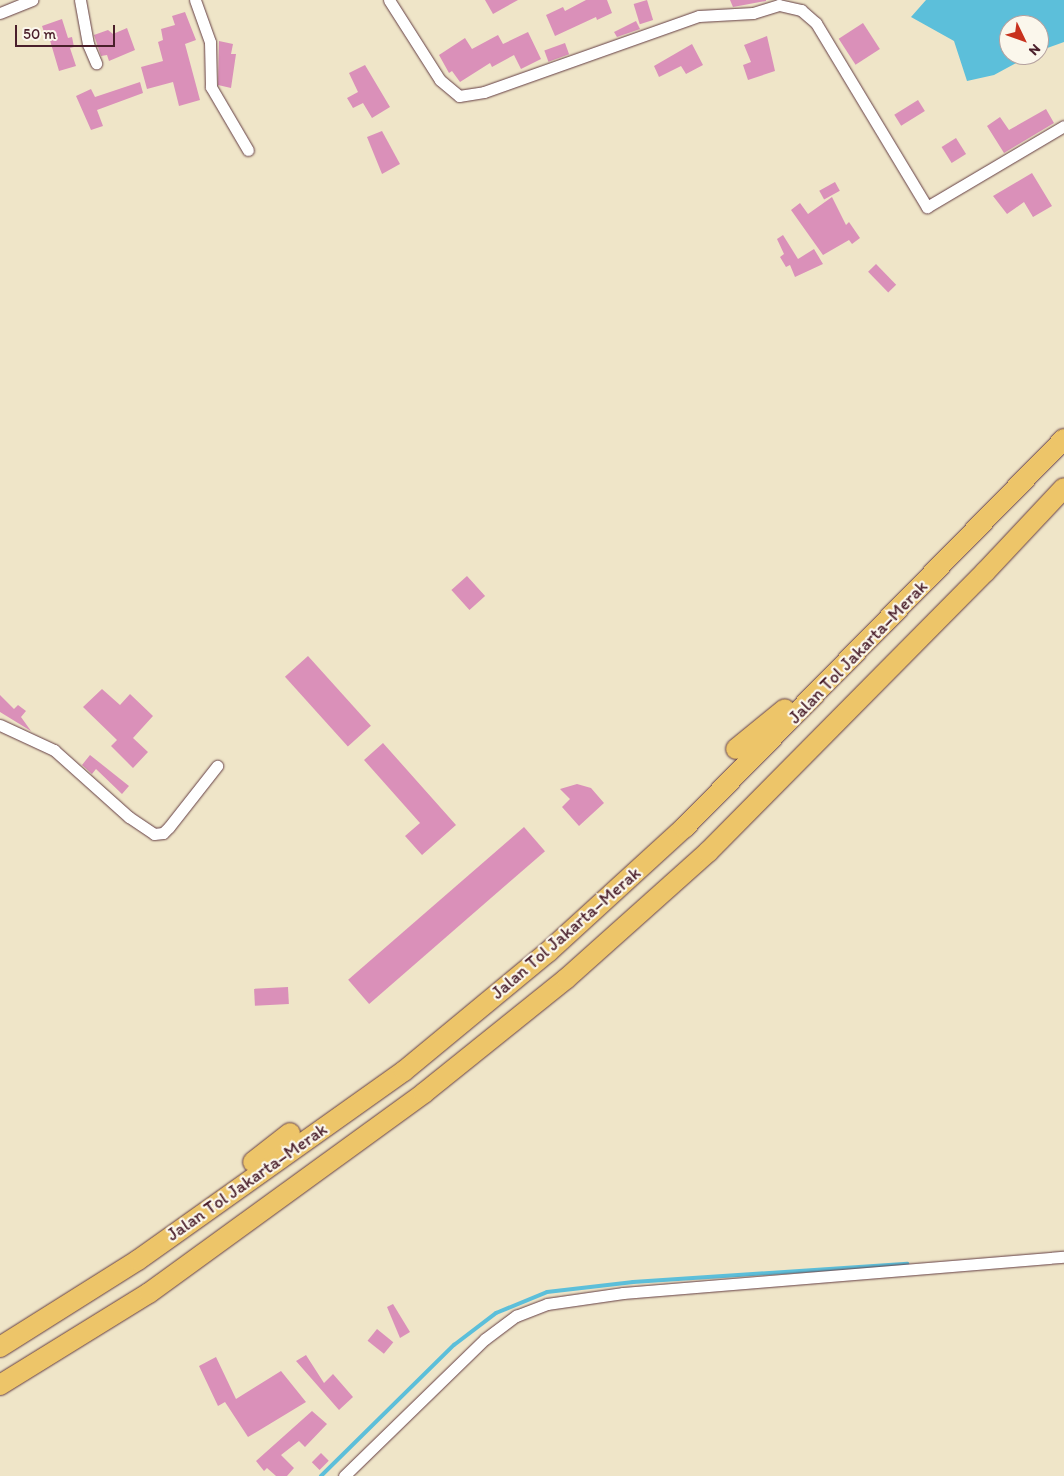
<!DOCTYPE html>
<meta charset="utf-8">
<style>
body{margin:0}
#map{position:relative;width:1064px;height:1476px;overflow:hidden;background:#efe5c8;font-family:Itim,sans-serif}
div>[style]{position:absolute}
.water>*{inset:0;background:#5cbfda}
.stream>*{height:4px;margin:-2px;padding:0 2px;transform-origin:2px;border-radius:2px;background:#5cbfda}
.building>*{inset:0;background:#da90b9;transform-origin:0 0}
.roads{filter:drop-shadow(0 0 1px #633d43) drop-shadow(0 0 1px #633d43)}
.street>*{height:11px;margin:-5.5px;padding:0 5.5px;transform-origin:5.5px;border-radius:5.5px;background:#fff}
.highway>*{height:20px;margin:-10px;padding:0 10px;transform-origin:10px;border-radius:10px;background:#edc569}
span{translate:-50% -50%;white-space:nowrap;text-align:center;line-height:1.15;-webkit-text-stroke:4.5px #fbf7ec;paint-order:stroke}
.street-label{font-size:18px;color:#4a1f2b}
.north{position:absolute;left:999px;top:15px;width:50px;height:50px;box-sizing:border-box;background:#fbf7ec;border:1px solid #b4a19f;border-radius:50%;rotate:132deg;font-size:14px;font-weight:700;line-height:20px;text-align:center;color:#4a1f2b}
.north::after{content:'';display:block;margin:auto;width:18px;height:22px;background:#c8321e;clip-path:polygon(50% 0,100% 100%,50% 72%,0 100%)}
.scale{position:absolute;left:15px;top:25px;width:100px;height:22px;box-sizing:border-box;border:2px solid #4a1f2b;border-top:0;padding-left:6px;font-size:15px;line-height:18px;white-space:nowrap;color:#4a1f2b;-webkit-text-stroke:4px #fbf7ec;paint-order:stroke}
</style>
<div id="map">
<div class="water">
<div style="clip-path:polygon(926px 0,1064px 0,1064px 42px,1039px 51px,1039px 25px,1009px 25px,1009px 55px,1031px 55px,994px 75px,967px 81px,954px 41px,911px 17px)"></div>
</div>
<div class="stream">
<div style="left:321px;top:1476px;width:187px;rotate:-44.6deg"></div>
<div style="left:454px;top:1345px;width:53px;rotate:-37.3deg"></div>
<div style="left:496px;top:1313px;width:55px;rotate:-22.4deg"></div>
<div style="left:547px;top:1292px;width:87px;rotate:-6.6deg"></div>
<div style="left:633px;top:1282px;width:275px;rotate:-3.8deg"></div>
</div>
<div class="building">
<div style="clip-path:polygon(485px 0,518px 0,493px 14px)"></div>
<div style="clip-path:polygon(586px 0,607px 0,612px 13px,597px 20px,596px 17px,555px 36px,546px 15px,563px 7px,565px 11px)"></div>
<div style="left:647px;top:0;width:21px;height:14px;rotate:73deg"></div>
<div style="clip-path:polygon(730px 0,766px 0,766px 1px,733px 7px)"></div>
<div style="clip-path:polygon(185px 12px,196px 40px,185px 44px,200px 100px,179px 106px,173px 82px,147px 89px,141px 67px,163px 61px,158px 42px,163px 40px,161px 29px,175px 25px,172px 16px)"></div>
<div style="clip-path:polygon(62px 19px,68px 38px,72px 37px,74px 47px,70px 48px,76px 66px,59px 71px,49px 37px,46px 38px,42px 26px)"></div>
<div style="clip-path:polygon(636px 21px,640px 29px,617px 37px,614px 32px)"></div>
<div style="left:863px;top:23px;width:31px;height:29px;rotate:57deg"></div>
<div style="clip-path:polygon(127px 28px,135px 50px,109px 61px,107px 55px,101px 56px,94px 35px,108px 30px,113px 34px)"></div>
<div style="clip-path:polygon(528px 32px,541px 59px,521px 69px,514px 55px,492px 67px,490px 63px,460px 82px,452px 71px,449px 73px,439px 55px,465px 38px,472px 49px,498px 35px,503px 44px)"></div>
<div style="clip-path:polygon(767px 36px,775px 71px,748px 80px,743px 65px,751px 62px,744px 45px)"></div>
<div style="clip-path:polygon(219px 41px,233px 44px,231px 54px,236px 54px,231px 88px,218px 85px)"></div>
<div style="left:565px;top:43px;width:12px;height:22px;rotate:70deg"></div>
<div style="clip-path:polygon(692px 44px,703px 65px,686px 74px,681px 66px,659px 77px,654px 66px)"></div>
<div style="clip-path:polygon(365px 65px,390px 107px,372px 118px,363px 103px,353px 108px,347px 98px,358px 92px,349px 73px)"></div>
<div style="clip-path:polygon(140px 82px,143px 93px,97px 110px,103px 126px,91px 130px,76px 96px,91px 89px,95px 97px)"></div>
<div style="left:918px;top:100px;width:13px;height:28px;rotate:58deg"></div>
<div style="clip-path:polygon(1046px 109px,1054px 123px,1004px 153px,987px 126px,1000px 117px,1009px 130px)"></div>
<div style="clip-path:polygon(382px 131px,400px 164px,382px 174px,367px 137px)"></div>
<div style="left:956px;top:138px;width:19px;height:17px;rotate:58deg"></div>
<div style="clip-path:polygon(1032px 173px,1052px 206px,1033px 217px,1024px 202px,1007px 214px,993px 196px)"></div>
<div style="left:835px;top:182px;width:10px;height:18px;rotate:61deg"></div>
<div style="clip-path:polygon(832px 197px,846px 225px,849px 222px,860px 238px,852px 244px,849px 240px,823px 255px,791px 210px,800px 203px,808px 214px)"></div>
<div style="clip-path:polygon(783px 235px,798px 259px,814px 249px,823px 264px,795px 277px,790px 265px,786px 267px,780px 257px,784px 254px,777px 239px)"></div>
<div style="left:876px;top:264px;width:29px;height:11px;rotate:46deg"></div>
<div style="left:467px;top:576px;width:27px;height:21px;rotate:48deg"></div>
<div style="left:308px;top:656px;width:94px;height:31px;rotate:48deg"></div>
<div style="clip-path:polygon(102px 689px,120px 705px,130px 694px,153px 716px,133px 738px,148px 752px,133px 768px,111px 746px,117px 740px,83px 707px)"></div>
<div style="clip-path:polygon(0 695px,14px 709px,18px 705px,26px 711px,21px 717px,31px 731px,0 712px)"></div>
<div style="clip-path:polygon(383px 743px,456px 825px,422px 855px,405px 836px,420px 823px,364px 760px)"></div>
<div style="clip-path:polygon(90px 755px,129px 786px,122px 794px,96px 769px,92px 774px,82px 765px)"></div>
<div style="clip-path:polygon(577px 784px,591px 788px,604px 803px,579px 826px,562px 807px,570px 799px,560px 789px)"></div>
<div style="left:524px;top:827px;width:32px;height:233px;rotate:49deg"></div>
<div style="left:288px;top:987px;width:17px;height:34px;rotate:87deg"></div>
<div style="clip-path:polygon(393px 1304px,410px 1332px,400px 1338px,387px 1307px)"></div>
<div style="left:377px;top:1329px;width:21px;height:15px;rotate:39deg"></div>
<div style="clip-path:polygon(306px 1355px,324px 1383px,333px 1374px,353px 1397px,339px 1410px,296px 1361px)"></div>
<div style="clip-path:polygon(216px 1357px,236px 1399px,281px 1371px,306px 1402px,248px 1437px,225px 1402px,218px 1406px,199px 1366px)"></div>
<div style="clip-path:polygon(312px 1411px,327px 1424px,305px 1447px,299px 1441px,281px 1455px,294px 1468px,287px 1476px,276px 1476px,267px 1468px,264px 1471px,256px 1461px)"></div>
<div style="left:321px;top:1453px;width:11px;height:13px;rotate:45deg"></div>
</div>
<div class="roads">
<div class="street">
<div style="left:80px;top:0;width:45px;rotate:79.7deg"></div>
<div style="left:88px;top:44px;width:21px;rotate:67deg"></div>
<div style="left:195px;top:0;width:45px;rotate:70.3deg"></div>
<div style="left:210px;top:42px;width:45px;rotate:88.7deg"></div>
<div style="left:211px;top:87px;width:73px;rotate:59.6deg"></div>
<div style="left:389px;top:0;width:95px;rotate:57.5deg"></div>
<div style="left:440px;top:80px;width:25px;rotate:40deg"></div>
<div style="left:459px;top:96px;width:25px;rotate:-9deg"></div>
<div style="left:484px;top:92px;width:228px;rotate:-19.5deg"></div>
<div style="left:699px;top:16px;width:54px;rotate:-3.2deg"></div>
<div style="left:753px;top:13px;width:27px;rotate:-17deg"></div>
<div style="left:779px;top:5px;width:23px;rotate:13deg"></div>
<div style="left:801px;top:10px;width:20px;rotate:41deg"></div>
<div style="left:816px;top:23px;width:215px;rotate:58.9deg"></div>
<div style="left:927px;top:207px;width:159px;rotate:-30.6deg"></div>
<div style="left:0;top:13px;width:35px;rotate:-22deg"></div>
<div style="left:0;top:725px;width:60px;rotate:24.8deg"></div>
<div style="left:54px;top:750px;width:101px;rotate:41.8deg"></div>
<div style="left:129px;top:817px;width:30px;rotate:34deg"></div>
<div style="left:154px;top:834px;width:9px;rotate:-6deg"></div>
<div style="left:163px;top:833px;width:8px;rotate:-45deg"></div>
<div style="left:169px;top:827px;width:78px;rotate:-51.8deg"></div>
<div style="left:344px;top:1476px;width:197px;rotate:-44.2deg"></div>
<div style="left:485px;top:1339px;width:39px;rotate:-37deg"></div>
<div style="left:516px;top:1316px;width:33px;rotate:-21deg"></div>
<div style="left:547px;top:1304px;width:77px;rotate:-8.2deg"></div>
<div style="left:623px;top:1293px;width:442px;rotate:-4.7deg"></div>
</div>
<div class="highway">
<div style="left:736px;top:749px;width:63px;rotate:-39.2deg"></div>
<div style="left:253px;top:1162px;width:47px;rotate:-38.1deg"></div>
<div style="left:0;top:1347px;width:163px;rotate:-32.2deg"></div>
<div style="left:138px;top:1260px;width:326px;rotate:-35.4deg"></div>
<div style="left:404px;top:1071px;width:187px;rotate:-39.6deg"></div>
<div style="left:548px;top:952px;width:184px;rotate:-42.4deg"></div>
<div style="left:684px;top:828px;width:544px;rotate:-45.67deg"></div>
<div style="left:0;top:1385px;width:175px;rotate:-31.7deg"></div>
<div style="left:149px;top:1293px;width:340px;rotate:-36deg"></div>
<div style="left:424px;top:1093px;width:182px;rotate:-38.8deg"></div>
<div style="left:566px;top:979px;width:191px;rotate:-41.8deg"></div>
<div style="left:708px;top:852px;width:394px;rotate:-45.3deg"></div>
<div style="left:985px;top:572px;width:115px;rotate:-46.8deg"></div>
</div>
</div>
<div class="street-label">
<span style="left:858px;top:652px;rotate:-46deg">Jalan Tol Jakarta–Merak</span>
<span style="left:566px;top:933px;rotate:-41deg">Jalan Tol Jakarta–Merak</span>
<span style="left:247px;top:1182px;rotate:-35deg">Jalan Tol Jakarta–Merak</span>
</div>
<div class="north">N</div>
<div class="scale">50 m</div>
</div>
